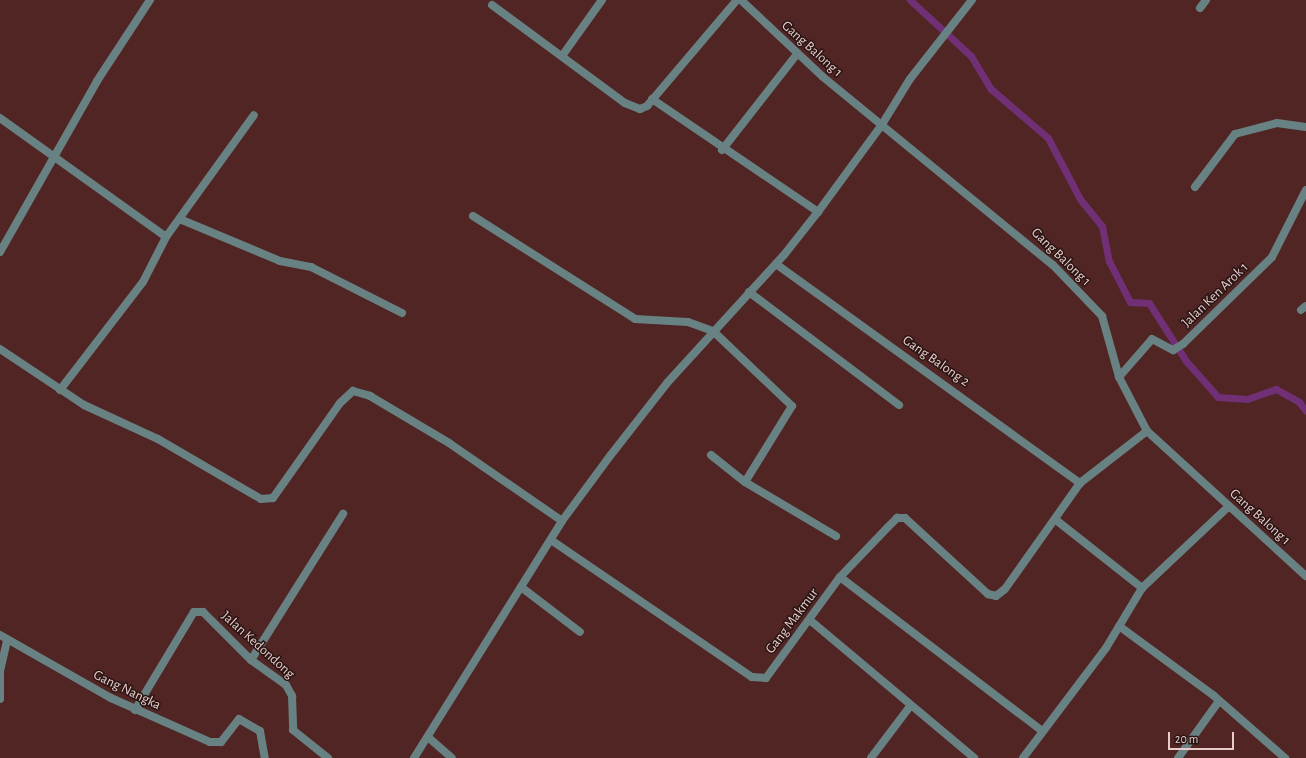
<!DOCTYPE html>
<style>
body{margin:0}
#map{position:relative;width:1306px;height:758px;overflow:hidden;background:#502523;font-family:"Alegreya Sans",sans-serif}
div>[style]{position:absolute}
.stream>*{height:7px;margin:-3.5px;padding:0 3.5px;transform-origin:3.5px;border-radius:3.5px;background:#713076}
.lane>*{height:8px;margin:-4px;padding:0 4px;transform-origin:4px;border-radius:4px;background:#688284}
.street>*{height:8px;margin:-4px;padding:0 4px;transform-origin:4px;border-radius:4px;background:#688284}
span{translate:-50% -50%;white-space:nowrap;text-align:center;line-height:1.15;-webkit-text-stroke:3px #291514;paint-order:stroke}
.street-label{font-size:14px;color:#e9ccca}
.scale{position:absolute;left:1168px;top:732px;width:66px;height:18px;box-sizing:border-box;border:2px solid #e9ccca;border-top:0;padding-left:5px;font-size:12px;line-height:14px;white-space:nowrap;color:#e9ccca;-webkit-text-stroke:3px #291514;paint-order:stroke}
</style>
<div id="map">
<div class="stream">
<div style="left:910px;top:0;width:83px;rotate:42.6deg"></div>
<div style="left:971px;top:56px;width:39px;rotate:59deg"></div>
<div style="left:991px;top:89px;width:75px;rotate:40.7deg"></div>
<div style="left:1048px;top:138px;width:69px;rotate:62.3deg"></div>
<div style="left:1080px;top:199px;width:35px;rotate:51deg"></div>
<div style="left:1102px;top:226px;width:36px;rotate:79deg"></div>
<div style="left:1109px;top:261px;width:46px;rotate:62.9deg"></div>
<div style="left:1130px;top:302px;width:19px;rotate:3deg"></div>
<div style="left:1149px;top:303px;width:69px;rotate:57.5deg"></div>
<div style="left:1186px;top:361px;width:48px;rotate:48.4deg"></div>
<div style="left:1218px;top:397px;width:29px;rotate:4deg"></div>
<div style="left:1247px;top:399px;width:31px;rotate:-19deg"></div>
<div style="left:1276px;top:389px;width:26px;rotate:29deg"></div>
<div style="left:1299px;top:402px;width:11px;rotate:52deg"></div>
</div>
<div class="lane">
<div style="left:473px;top:216px;width:192px;rotate:32.4deg"></div>
<div style="left:635px;top:319px;width:53px;rotate:3.2deg"></div>
<div style="left:688px;top:322px;width:27px;rotate:20deg"></div>
<div style="left:239px;top:719px;width:24px;rotate:30deg"></div>
<div style="left:260px;top:731px;width:27px;rotate:80deg"></div>
</div>
<div class="street">
<div style="left:741px;top:0;width:112px;rotate:43.2deg"></div>
<div style="left:823px;top:77px;width:297px;rotate:39.3deg"></div>
<div style="left:1053px;top:265px;width:71px;rotate:46.1deg"></div>
<div style="left:1102px;top:316px;width:63px;rotate:74.4deg"></div>
<div style="left:1119px;top:377px;width:61px;rotate:62.6deg"></div>
<div style="left:1147px;top:431px;width:215px;rotate:42.4deg"></div>
<div style="left:492px;top:5px;width:165px;rotate:36.4deg"></div>
<div style="left:625px;top:103px;width:16px;rotate:22deg"></div>
<div style="left:640px;top:109px;width:8px;rotate:-23deg"></div>
<div style="left:647px;top:106px;width:139px;rotate:-49.7deg"></div>
<div style="left:1200px;top:8px;width:10px;rotate:-53deg"></div>
<div style="left:562px;top:56px;width:69px;rotate:-54.5deg"></div>
<div style="left:652px;top:99px;width:201px;rotate:34.2deg"></div>
<div style="left:0;top:118px;width:204px;rotate:35.6deg"></div>
<div style="left:722px;top:150px;width:122px;rotate:-52deg"></div>
<div style="left:1195px;top:187px;width:66px;rotate:-53deg"></div>
<div style="left:1235px;top:134px;width:43px;rotate:-14.7deg"></div>
<div style="left:1277px;top:123px;width:29px;rotate:8deg"></div>
<div style="left:182px;top:220px;width:106px;rotate:22.7deg"></div>
<div style="left:280px;top:261px;width:32px;rotate:11deg"></div>
<div style="left:311px;top:267px;width:102px;rotate:26.8deg"></div>
<div style="left:0;top:252px;width:197px;rotate:-60.4deg"></div>
<div style="left:97px;top:81px;width:97px;rotate:-56.8deg"></div>
<div style="left:776px;top:264px;width:375px;rotate:35.8deg"></div>
<div style="left:749px;top:292px;width:188px;rotate:37deg"></div>
<div style="left:1301px;top:310px;width:6px;rotate:-39deg"></div>
<div style="left:713px;top:331px;width:109px;rotate:43.5deg"></div>
<div style="left:792px;top:406px;width:89px;rotate:121.7deg"></div>
<div style="left:745px;top:482px;width:106px;rotate:30.7deg"></div>
<div style="left:0;top:349px;width:101px;rotate:33.7deg"></div>
<div style="left:84px;top:405px;width:81px;rotate:24.7deg"></div>
<div style="left:158px;top:439px;width:119px;rotate:30.2deg"></div>
<div style="left:261px;top:499px;width:12px;rotate:-5deg"></div>
<div style="left:273px;top:498px;width:116px;rotate:-54.8deg"></div>
<div style="left:340px;top:403px;width:18px;rotate:-43deg"></div>
<div style="left:353px;top:391px;width:18px;rotate:16deg"></div>
<div style="left:370px;top:396px;width:92px;rotate:30.7deg"></div>
<div style="left:449px;top:443px;width:137px;rotate:34.6deg"></div>
<div style="left:1119px;top:377px;width:50px;rotate:-49deg"></div>
<div style="left:1152px;top:339px;width:24px;rotate:28deg"></div>
<div style="left:1173px;top:350px;width:12px;rotate:-31deg"></div>
<div style="left:1183px;top:344px;width:124px;rotate:-44.3deg"></div>
<div style="left:1272px;top:257px;width:75px;rotate:-63.1deg"></div>
<div style="left:60px;top:390px;width:136px;rotate:-52.5deg"></div>
<div style="left:143px;top:282px;width:51px;rotate:-62.9deg"></div>
<div style="left:166px;top:237px;width:150px;rotate:-54.2deg"></div>
<div style="left:711px;top:455px;width:43px;rotate:38.5deg"></div>
<div style="left:1056px;top:520px;width:110px;rotate:38.3deg"></div>
<div style="left:551px;top:540px;width:243px;rotate:34.3deg"></div>
<div style="left:752px;top:677px;width:14px;rotate:4deg"></div>
<div style="left:766px;top:678px;width:125px;rotate:-53.8deg"></div>
<div style="left:840px;top:577px;width:254px;rotate:37.3deg"></div>
<div style="left:840px;top:577px;width:69px;rotate:-46.2deg"></div>
<div style="left:888px;top:527px;width:13px;rotate:-45deg"></div>
<div style="left:897px;top:518px;width:8px"></div>
<div style="left:905px;top:518px;width:113px;rotate:42.5deg"></div>
<div style="left:988px;top:594px;width:8px;rotate:14deg"></div>
<div style="left:996px;top:596px;width:11px;rotate:-38deg"></div>
<div style="left:1005px;top:589px;width:130px;rotate:-54.7deg"></div>
<div style="left:1080px;top:483px;width:85px;rotate:-37.8deg"></div>
<div style="left:521px;top:587px;width:74px;rotate:37.3deg"></div>
<div style="left:811px;top:621px;width:213px;rotate:40deg"></div>
<div style="left:1119px;top:626px;width:117px;rotate:36.3deg"></div>
<div style="left:1213px;top:695px;width:96px;rotate:41.2deg"></div>
<div style="left:0;top:635px;width:128px;rotate:29.6deg"></div>
<div style="left:111px;top:698px;width:108px;rotate:24deg"></div>
<div style="left:210px;top:742px;width:11px"></div>
<div style="left:221px;top:742px;width:29px;rotate:-52deg"></div>
<div style="left:251px;top:660px;width:173px;rotate:-57.8deg"></div>
<div style="left:0;top:699px;width:28px;rotate:-90deg"></div>
<div style="left:0;top:671px;width:32px;rotate:-77deg"></div>
<div style="left:135px;top:710px;width:114px;rotate:-59deg"></div>
<div style="left:194px;top:612px;width:9px"></div>
<div style="left:203px;top:612px;width:68px;rotate:45deg"></div>
<div style="left:251px;top:660px;width:43px;rotate:35.5deg"></div>
<div style="left:286px;top:685px;width:13px;rotate:61deg"></div>
<div style="left:292px;top:696px;width:34px;rotate:88deg"></div>
<div style="left:293px;top:730px;width:45px;rotate:38.7deg"></div>
<div style="left:429px;top:738px;width:30px;rotate:41deg"></div>
<div style="left:414px;top:758px;width:279px;rotate:-58deg"></div>
<div style="left:562px;top:521px;width:81px;rotate:-53.6deg"></div>
<div style="left:610px;top:456px;width:93px;rotate:-52deg"></div>
<div style="left:667px;top:383px;width:173px;rotate:-47.6deg"></div>
<div style="left:784px;top:255px;width:55px;rotate:-51.7deg"></div>
<div style="left:818px;top:212px;width:107px;rotate:-53.8deg"></div>
<div style="left:881px;top:126px;width:55px;rotate:-58.3deg"></div>
<div style="left:910px;top:79px;width:100px;rotate:-51.9deg"></div>
<div style="left:871px;top:758px;width:66px;rotate:-53deg"></div>
<div style="left:1023px;top:758px;width:138px;rotate:-53deg"></div>
<div style="left:1106px;top:648px;width:70px;rotate:-59deg"></div>
<div style="left:1142px;top:588px;width:118px;rotate:-43.3deg"></div>
<div style="left:1178px;top:758px;width:70px;rotate:-54.3deg"></div>
</div>
<div class="street-label">
<span style="left:812px;top:49px;rotate:42deg">Gang Balong 1</span>
<span style="left:1061px;top:257px;rotate:44deg">Gang Balong 1</span>
<span style="left:1215px;top:295px;rotate:-44deg">Jalan Ken Arok 1</span>
<span style="left:936px;top:361px;rotate:35deg">Gang Balong 2</span>
<span style="left:1260px;top:517px;rotate:42deg">Gang Balong 1</span>
<span style="left:792px;top:621px;rotate:-53deg">Gang Makmur</span>
<span style="left:258px;top:645px;rotate:42deg">Jalan Kedondong</span>
<span style="left:127px;top:690px;rotate:26deg">Gang Nangka</span>
</div>
<div class="scale">20 m</div>
</div>
